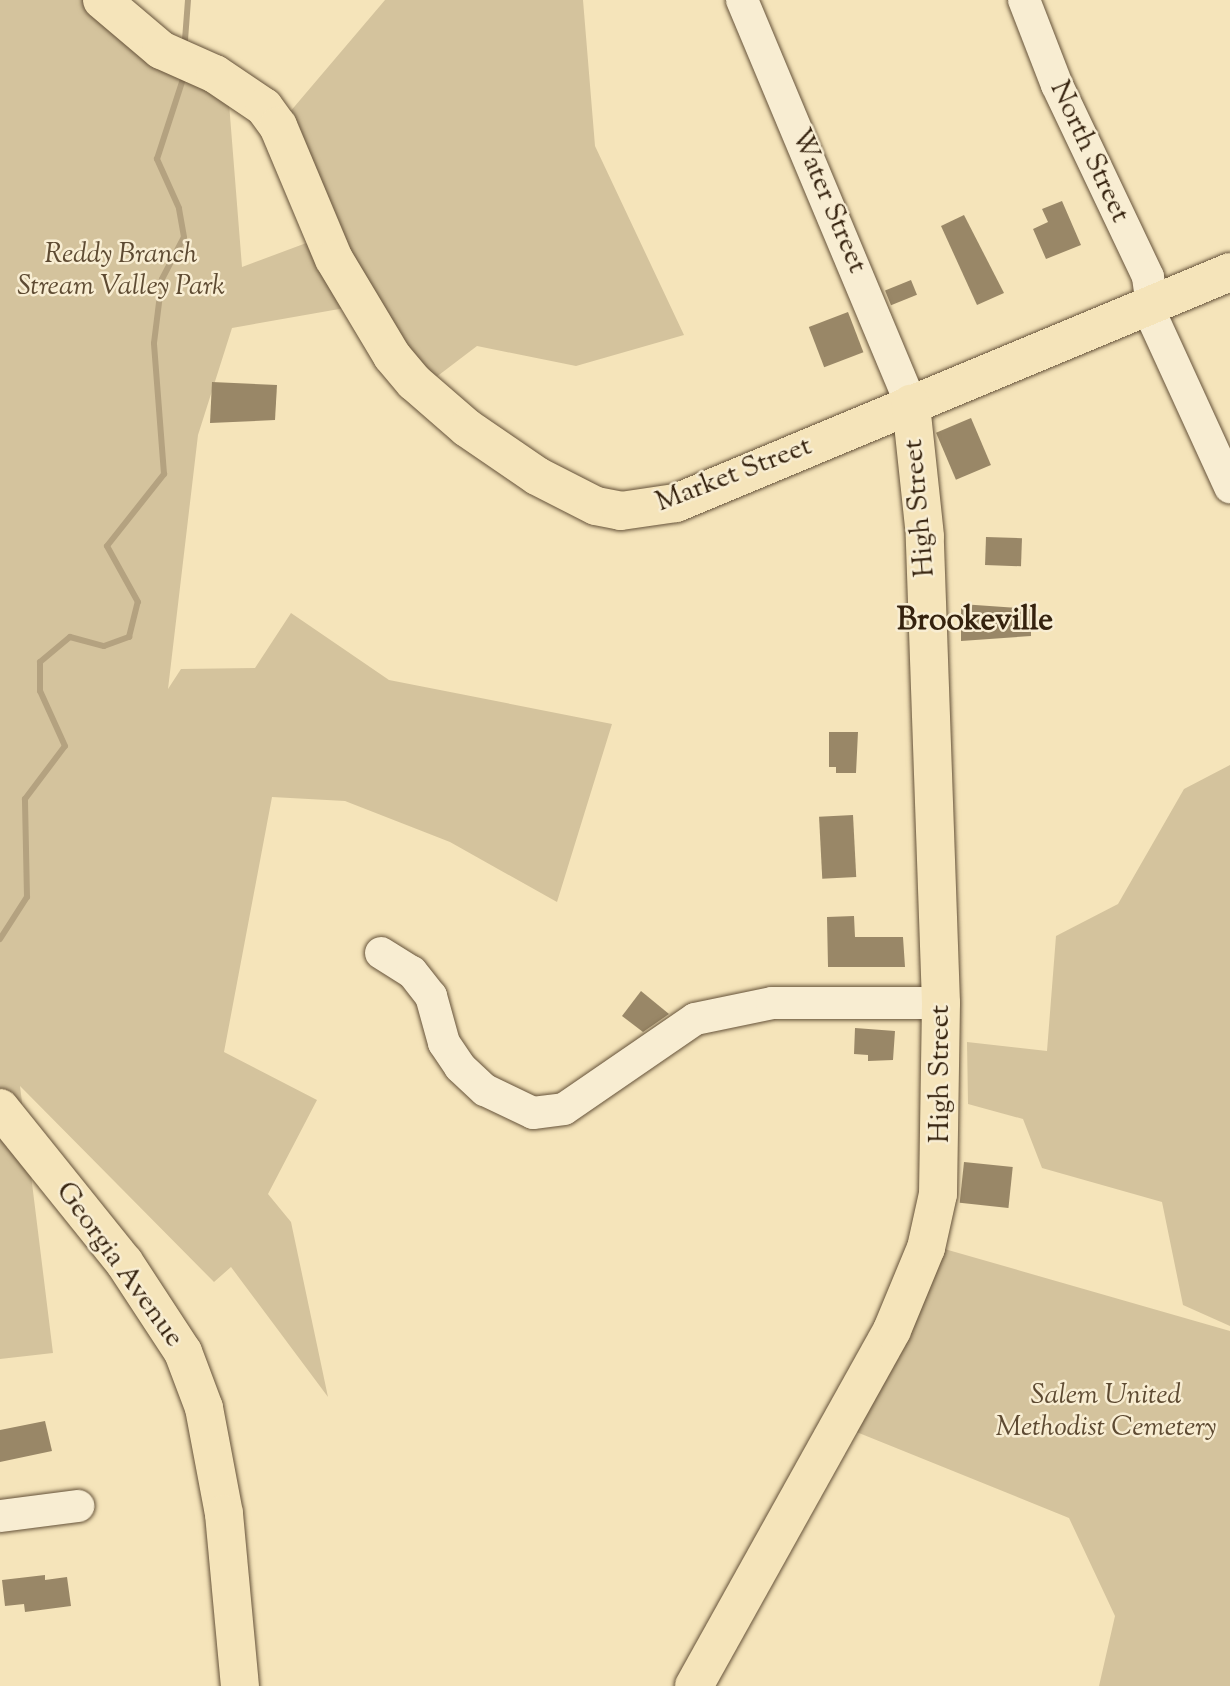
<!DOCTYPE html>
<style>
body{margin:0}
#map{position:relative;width:1230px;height:1686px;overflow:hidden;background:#f5e4ba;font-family:"Sorts Mill Goudy",serif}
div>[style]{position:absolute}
.green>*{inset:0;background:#d4c39d}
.stream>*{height:6px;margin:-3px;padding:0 3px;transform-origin:3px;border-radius:3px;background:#b4a280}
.building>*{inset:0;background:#998767;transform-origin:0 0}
.roads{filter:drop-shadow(0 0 2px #655239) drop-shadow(0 0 2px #655239)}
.minor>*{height:32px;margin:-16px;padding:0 16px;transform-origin:16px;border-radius:16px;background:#f8edd2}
.major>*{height:38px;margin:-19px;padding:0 19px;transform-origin:19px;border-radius:19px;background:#f5e4ba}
span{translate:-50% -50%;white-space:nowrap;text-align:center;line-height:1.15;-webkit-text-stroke:5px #f8edd2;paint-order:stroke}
.street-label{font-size:28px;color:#35220e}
.park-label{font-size:28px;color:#5d4a32;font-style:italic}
.quarter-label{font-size:32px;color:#35220e;font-weight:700}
</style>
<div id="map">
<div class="green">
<div style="clip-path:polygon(0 0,122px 0,227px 78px,242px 267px,309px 242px,345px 308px,232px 328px,198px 435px,168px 689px,181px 669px,255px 668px,291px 613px,389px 680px,612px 724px,557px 902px,450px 842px,345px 801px,272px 797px,224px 1052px,317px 1100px,268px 1194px,291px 1222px,328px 1397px,231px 1267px,214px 1282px,20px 1086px,53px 1353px,0 1359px)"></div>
<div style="clip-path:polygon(385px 0,583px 0,595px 146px,684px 335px,576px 366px,477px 346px,431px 381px,380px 316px,289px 113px)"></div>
<div style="clip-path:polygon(1230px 765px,1230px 1326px,1183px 1305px,1162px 1202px,1042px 1168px,1023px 1119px,968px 1104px,967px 1042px,1047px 1051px,1056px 936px,1118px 904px,1184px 789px)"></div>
<div style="clip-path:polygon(941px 1248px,1230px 1331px,1230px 1686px,1099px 1686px,1115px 1616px,1069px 1518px,854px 1431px)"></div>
</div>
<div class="stream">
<div style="left:185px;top:40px;width:40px;rotate:-85.7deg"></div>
<div style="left:0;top:939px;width:50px;rotate:-57.3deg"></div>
<div style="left:27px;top:897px;width:98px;rotate:-91.2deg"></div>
<div style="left:25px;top:799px;width:66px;rotate:-53deg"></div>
<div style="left:65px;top:746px;width:60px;rotate:-114.4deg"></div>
<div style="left:40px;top:691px;width:29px;rotate:-90deg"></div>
<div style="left:40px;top:662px;width:39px;rotate:-40deg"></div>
<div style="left:70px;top:637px;width:35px;rotate:15deg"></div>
<div style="left:104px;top:646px;width:27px;rotate:-20deg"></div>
<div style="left:129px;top:637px;width:36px;rotate:-76deg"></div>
<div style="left:138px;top:602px;width:64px;rotate:-119deg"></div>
<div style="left:107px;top:546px;width:92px;rotate:-51.6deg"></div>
<div style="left:164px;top:474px;width:131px;rotate:-94.4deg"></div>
<div style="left:154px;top:343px;width:64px;rotate:-82.9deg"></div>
<div style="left:162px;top:279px;width:47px;rotate:-62.4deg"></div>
<div style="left:184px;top:237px;width:29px;rotate:-100deg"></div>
<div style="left:179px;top:208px;width:54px;rotate:-114.2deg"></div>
<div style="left:157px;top:159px;width:84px;rotate:-72deg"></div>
</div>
<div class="building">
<div style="clip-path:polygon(1062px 201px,1081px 245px,1046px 259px,1033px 229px,1048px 222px,1042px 209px)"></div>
<div style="clip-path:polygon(964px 215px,1004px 293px,977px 305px,941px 226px)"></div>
<div style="left:911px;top:280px;width:16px;height:28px;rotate:68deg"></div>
<div style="left:848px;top:312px;width:43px;height:42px;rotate:69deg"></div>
<div style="clip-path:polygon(212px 382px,277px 385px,275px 420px,210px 423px)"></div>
<div style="left:971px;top:418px;width:51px;height:38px;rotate:67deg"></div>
<div style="left:986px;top:537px;width:36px;height:28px;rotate:2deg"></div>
<div style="clip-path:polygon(961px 604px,1031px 609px,1031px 636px,961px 641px)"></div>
<div style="clip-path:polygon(829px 732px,858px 732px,856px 773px,836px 773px,836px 767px,829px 767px)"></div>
<div style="left:853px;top:815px;width:62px;height:34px;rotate:87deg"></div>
<div style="clip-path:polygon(854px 916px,855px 937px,903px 937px,905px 967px,828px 967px,827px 917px)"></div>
<div style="clip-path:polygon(641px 991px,669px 1014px,643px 1032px,622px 1016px)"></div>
<div style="clip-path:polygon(855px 1028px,895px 1031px,893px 1060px,868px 1061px,868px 1055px,854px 1054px)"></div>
<div style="left:964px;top:1162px;width:49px;height:41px;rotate:6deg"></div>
<div style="clip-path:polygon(45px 1421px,52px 1451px,0 1462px,0 1430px)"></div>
<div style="clip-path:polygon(45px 1575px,45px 1580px,67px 1577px,71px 1606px,25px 1612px,24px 1604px,5px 1606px,2px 1580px)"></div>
</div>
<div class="roads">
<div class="minor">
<div style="left:742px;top:0;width:438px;rotate:67.3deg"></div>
<div style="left:1024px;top:0;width:91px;rotate:68.8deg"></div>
<div style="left:1057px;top:85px;width:212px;rotate:64.6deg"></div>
<div style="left:1148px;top:277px;width:44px;rotate:82.2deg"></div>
<div style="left:1154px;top:321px;width:183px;rotate:65.4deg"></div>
<div style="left:381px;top:953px;width:36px;rotate:32deg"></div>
<div style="left:412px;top:972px;width:31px;rotate:52deg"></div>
<div style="left:431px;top:996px;width:49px;rotate:74.5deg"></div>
<div style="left:444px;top:1043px;width:29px;rotate:56deg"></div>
<div style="left:460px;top:1067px;width:34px;rotate:43deg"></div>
<div style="left:485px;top:1090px;width:53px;rotate:25.6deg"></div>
<div style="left:533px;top:1113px;width:31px;rotate:-7deg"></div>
<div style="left:564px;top:1109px;width:159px;rotate:-34.5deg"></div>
<div style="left:695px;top:1019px;width:79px;rotate:-11.7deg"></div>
<div style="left:772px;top:1003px;width:169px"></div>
<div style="left:0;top:1516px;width:79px;rotate:-7.3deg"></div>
</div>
<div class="major">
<div style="left:102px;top:0;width:77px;rotate:40.3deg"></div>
<div style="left:161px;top:50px;width:59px;rotate:24deg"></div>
<div style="left:215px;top:74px;width:59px;rotate:34deg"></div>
<div style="left:264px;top:107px;width:24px;rotate:54deg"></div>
<div style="left:278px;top:126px;width:144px;rotate:67.2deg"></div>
<div style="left:334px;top:259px;width:113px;rotate:59.1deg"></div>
<div style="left:392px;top:356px;width:34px;rotate:50deg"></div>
<div style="left:414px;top:382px;width:70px;rotate:41deg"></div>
<div style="left:467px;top:428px;width:85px;rotate:34.4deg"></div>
<div style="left:537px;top:476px;width:66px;rotate:27deg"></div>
<div style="left:596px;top:506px;width:25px;rotate:11deg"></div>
<div style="left:621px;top:511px;width:56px;rotate:-8.3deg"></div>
<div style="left:676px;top:503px;width:600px;rotate:-22.63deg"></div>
<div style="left:0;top:1108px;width:198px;rotate:51.2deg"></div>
<div style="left:124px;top:1262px;width:108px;rotate:56.8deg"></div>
<div style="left:183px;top:1352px;width:60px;rotate:69.4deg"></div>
<div style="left:204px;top:1408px;width:108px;rotate:79.3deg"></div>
<div style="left:224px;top:1514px;width:173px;rotate:84.7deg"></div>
<div style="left:694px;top:1686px;width:407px;rotate:-60.9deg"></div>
<div style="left:892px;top:1330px;width:89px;rotate:-67.5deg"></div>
<div style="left:926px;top:1248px;width:55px;rotate:-77.5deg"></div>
<div style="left:938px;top:1194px;width:191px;rotate:-89.1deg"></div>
<div style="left:941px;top:1003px;width:467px;rotate:-92deg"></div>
<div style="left:925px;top:536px;width:133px;rotate:-96.1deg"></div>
</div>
</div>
<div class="street-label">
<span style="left:1089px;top:152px;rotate:65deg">North Street</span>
<span style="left:828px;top:201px;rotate:67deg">Water Street</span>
<span style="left:734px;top:475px;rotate:-21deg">Market Street</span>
<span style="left:920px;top:508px;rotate:-95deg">High Street</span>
<span style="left:941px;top:1074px;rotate:-90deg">High Street</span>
<span style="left:119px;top:1265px;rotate:54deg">Georgia Avenue</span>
</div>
<div class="park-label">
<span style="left:121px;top:271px">Reddy Branch<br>Stream Valley Park</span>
<span style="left:1106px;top:1412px">Salem United<br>Methodist Cemetery</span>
</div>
<div class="quarter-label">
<span style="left:975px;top:621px">Brookeville</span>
</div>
</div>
